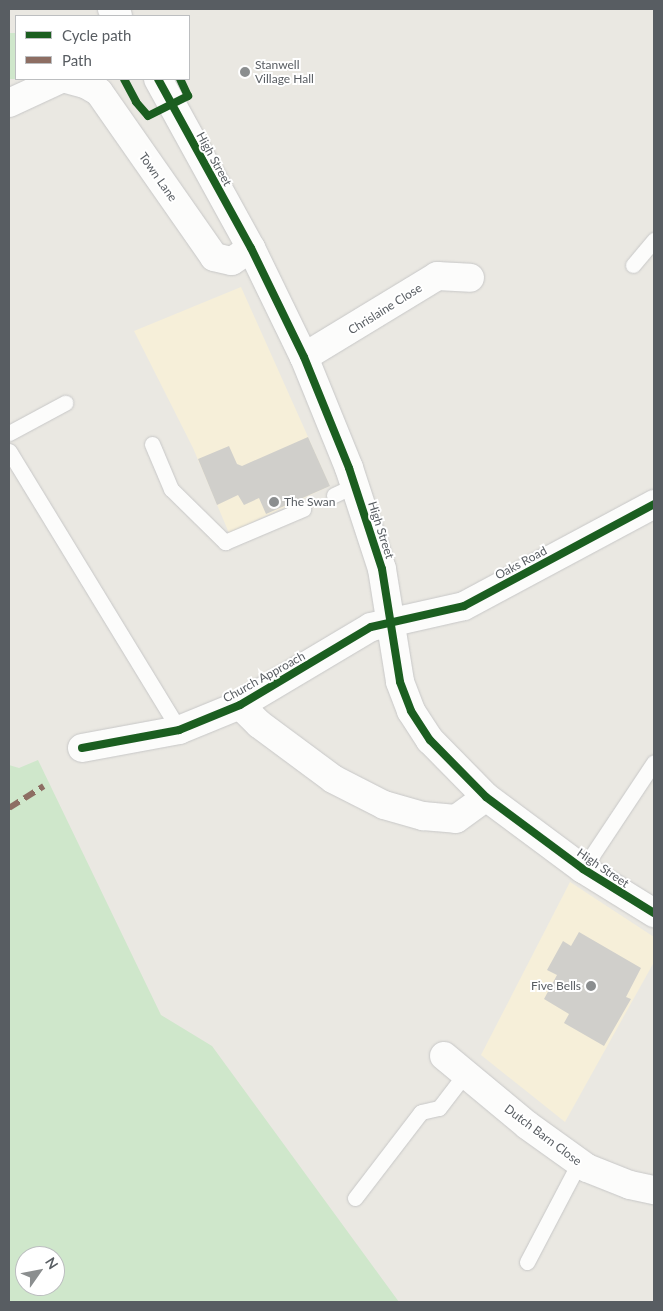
<!DOCTYPE html>
<style>
body{margin:0}
#map{position:relative;width:663px;height:1311px;overflow:hidden;background:#eae8e2;font-family:Lato,sans-serif}
div>[style]{position:absolute}
.commercial>*{inset:0;background:#f6efd9}
.green>*{inset:0;background:#cfe7cb;transform-origin:0 0}
.building>*{inset:0;background:#d0cfcb}
.roads{filter:drop-shadow(0 0 1px #c7c7c7) drop-shadow(0 0 1px #c7c7c7)}
.lane>*{height:15px;margin:-7.5px;padding:0 7.5px;transform-origin:7.5px;border-radius:7.5px;background:#fcfcfb}
.street>*{height:28px;margin:-14px;padding:0 14px;transform-origin:14px;border-radius:14px;background:#fcfcfb}
.quiet>*{height:6px;margin-top:-3px;transform-origin:0;background:repeating-linear-gradient(90deg,#8d6e63 0 12px,transparent 0 18px)}
.cycleway>*{height:8px;margin:-4px;padding:0 4px;transform-origin:4px;border-radius:4px;background:#1b5e20}
.dots>*{width:14px;height:14px;translate:-50% -50%;box-sizing:border-box;border:2px solid #fff;border-radius:50%}
span{translate:-50% -50%;white-space:nowrap;text-align:center;line-height:1.15;-webkit-text-stroke:4px #fff;paint-order:stroke}
.poi-label{font-size:12px;color:#585d62}
.left{translate:0 -50%;text-align:left}
.right{translate:-100% -50%;text-align:right}
.street-label{font-size:12px;color:#585d62}
.frame{position:absolute;inset:0;border:10px solid #585d62;pointer-events:none}
.legend{position:absolute;left:15px;top:15px;width:175px;height:65px;box-sizing:border-box;background:#fff;border:1px solid #bcbec0;margin:0;padding:6px 9px;list-style:none;font-size:15px;color:#585d62}
.legend li{display:flex;align-items:center;gap:10px;height:25px}
.legend b{width:25px;border:1px solid #bcbec0}
.north{position:absolute;left:15px;top:1246px;width:50px;height:50px;box-sizing:border-box;background:#fff;border:1px solid #bcbec0;border-radius:50%;rotate:57deg;font-size:14px;font-weight:700;line-height:20px;text-align:center;color:#585d62}
.north::after{content:'';display:block;margin:auto;width:18px;height:22px;background:#8b8e8f;clip-path:polygon(50% 0,100% 100%,50% 72%,0 100%)}
</style>
<div id="map">
<div class="commercial">
<div style="clip-path:polygon(241px 287px,330px 486px,229px 533px,193px 448px,134px 331px)"></div>
<div style="clip-path:polygon(570px 882px,654px 937px,654px 962px,565px 1122px,481px 1055px)"></div>
</div>
<div class="green">
<div style="left:9px;top:33px;width:7px;height:46px"></div>
<div style="clip-path:polygon(evenodd,38px 760px,161px 1015px,212px 1046px,399px 1302px,9px 1302px,9px 765px,19px 768px,38px 760px,25px 1256px,55px 1256px,55px 1286px,25px 1286px,25px 1256px)"></div>
</div>
<div class="building">
<div style="clip-path:polygon(308px 437px,330px 486px,266px 514px,259px 498px,244px 505px,238px 495px,217px 505px,198px 459px,229px 446px,237px 464px,242px 466px)"></div>
<div style="clip-path:polygon(579px 932px,641px 968px,626px 997px,631px 999px,604px 1046px,564px 1023px,569px 1014px,544px 999px,557px 975px,547px 970px,563px 941px,571px 946px)"></div>
</div>
<div class="roads">
<div class="lane">
<div style="left:633px;top:265px;width:33px;rotate:-50deg"></div>
<div style="left:9px;top:433px;width:64px;rotate:-28.2deg"></div>
<div style="left:152px;top:444px;width:49px;rotate:67.1deg"></div>
<div style="left:171px;top:489px;width:76px;rotate:44.5deg"></div>
<div style="left:225px;top:542px;width:85px;rotate:-22.9deg"></div>
<div style="left:9px;top:451px;width:327px;rotate:58.6deg"></div>
<div style="left:334px;top:495px;width:23px;rotate:-25deg"></div>
<div style="left:583px;top:869px;width:128px;rotate:-56.4deg"></div>
<div style="left:355px;top:1198px;width:108px;rotate:-52.5deg"></div>
<div style="left:421px;top:1112px;width:18px;rotate:-13deg"></div>
<div style="left:439px;top:1108px;width:43px;rotate:-52.6deg"></div>
<div style="left:527px;top:1262px;width:112px;rotate:-62.3deg"></div>
</div>
<div class="street">
<div style="left:112px;top:9px;width:9px;rotate:49deg"></div>
<div style="left:66px;top:79px;width:20px;rotate:15deg"></div>
<div style="left:85px;top:84px;width:16px;rotate:30deg"></div>
<div style="left:99px;top:92px;width:201px;rotate:55.1deg"></div>
<div style="left:214px;top:257px;width:18px;rotate:13deg"></div>
<div style="left:232px;top:261px;width:23px;rotate:-34deg"></div>
<div style="left:158px;top:79px;width:193px;rotate:61.2deg"></div>
<div style="left:251px;top:248px;width:121px;rotate:64.1deg"></div>
<div style="left:304px;top:357px;width:120px;rotate:67.9deg"></div>
<div style="left:349px;top:468px;width:106px;rotate:71.9deg"></div>
<div style="left:382px;top:569px;width:114px;rotate:80.9deg"></div>
<div style="left:400px;top:682px;width:31px;rotate:69deg"></div>
<div style="left:411px;top:711px;width:35px;rotate:57deg"></div>
<div style="left:430px;top:740px;width:80px;rotate:45.5deg"></div>
<div style="left:486px;top:797px;width:121px;rotate:36.6deg"></div>
<div style="left:583px;top:869px;width:84px;rotate:31.8deg"></div>
<div style="left:9px;top:103px;width:57px;rotate:-24.8deg"></div>
<div style="left:304px;top:357px;width:156px;rotate:-31.3deg"></div>
<div style="left:437px;top:276px;width:33px;rotate:3deg"></div>
<div style="left:240px;top:705px;width:27px;rotate:45deg"></div>
<div style="left:259px;top:724px;width:92px;rotate:36.6deg"></div>
<div style="left:333px;top:779px;width:57px;rotate:27deg"></div>
<div style="left:384px;top:805px;width:41px;rotate:15.8deg"></div>
<div style="left:423px;top:816px;width:33px;rotate:5deg"></div>
<div style="left:456px;top:819px;width:37px;rotate:-36deg"></div>
<div style="left:82px;top:748px;width:99px;rotate:-10.5deg"></div>
<div style="left:179px;top:730px;width:66px;rotate:-22.3deg"></div>
<div style="left:240px;top:705px;width:152px;rotate:-30.8deg"></div>
<div style="left:371px;top:627px;width:95px;rotate:-12.7deg"></div>
<div style="left:464px;top:606px;width:216px;rotate:-28.2deg"></div>
<div style="left:444px;top:1056px;width:108px;rotate:39.7deg"></div>
<div style="left:527px;top:1125px;width:74px;rotate:35.6deg"></div>
<div style="left:587px;top:1168px;width:46px;rotate:21.6deg"></div>
<div style="left:630px;top:1185px;width:25px;rotate:12deg"></div>
</div>
</div>
<div class="quiet">
<div style="left:9px;top:808px;width:41px;rotate:-32.2deg"></div>
</div>
<div class="cycleway">
<div style="left:124px;top:79px;width:26px;rotate:62deg"></div>
<div style="left:136px;top:102px;width:18px;rotate:49deg"></div>
<div style="left:148px;top:116px;width:45px;rotate:-26.6deg"></div>
<div style="left:188px;top:96px;width:19px;rotate:-115deg"></div>
<div style="left:158px;top:79px;width:193px;rotate:61.2deg"></div>
<div style="left:251px;top:248px;width:121px;rotate:64.1deg"></div>
<div style="left:304px;top:357px;width:120px;rotate:67.9deg"></div>
<div style="left:349px;top:468px;width:106px;rotate:71.9deg"></div>
<div style="left:382px;top:569px;width:114px;rotate:80.9deg"></div>
<div style="left:400px;top:682px;width:31px;rotate:69deg"></div>
<div style="left:411px;top:711px;width:35px;rotate:57deg"></div>
<div style="left:430px;top:740px;width:80px;rotate:45.5deg"></div>
<div style="left:486px;top:797px;width:121px;rotate:36.6deg"></div>
<div style="left:583px;top:869px;width:84px;rotate:31.8deg"></div>
<div style="left:82px;top:748px;width:99px;rotate:-10.5deg"></div>
<div style="left:179px;top:730px;width:66px;rotate:-22.3deg"></div>
<div style="left:240px;top:705px;width:152px;rotate:-30.8deg"></div>
<div style="left:371px;top:627px;width:95px;rotate:-12.7deg"></div>
<div style="left:464px;top:606px;width:216px;rotate:-28.2deg"></div>
</div>
<div class="dots">
<div style="left:245px;top:72px;background:#8b8e8f"></div>
<div style="left:274px;top:502px;background:#8b8e8f"></div>
<div style="left:591px;top:986px;background:#8b8e8f"></div>
</div>
<div class="poi-label">
<span class="left" style="left:255px;top:72px">Stanwell<br>Village Hall</span>
<span class="left" style="left:284px;top:502px">The Swan</span>
<span class="right" style="left:581px;top:986px">Five Bells</span>
</div>
<div class="street-label">
<span style="left:214px;top:159px;rotate:61deg">High Street</span>
<span style="left:158px;top:177px;rotate:55deg">Town Lane</span>
<span style="left:385px;top:309px;rotate:-32deg">Chrislaine Close</span>
<span style="left:381px;top:530px;rotate:72deg">High Street</span>
<span style="left:521px;top:563px;rotate:-28deg">Oaks Road</span>
<span style="left:264px;top:677px;rotate:-29deg">Church Approach</span>
<span style="left:603px;top:868px;rotate:34deg">High Street</span>
<span style="left:543px;top:1135px;rotate:37deg">Dutch Barn Close</span>
</div>
<div class="frame"></div>
<ul class="legend">
<li><b style="height:6px;background:#1b5e20"></b>Cycle path</li>
<li><b style="height:6px;background:#8d6e63"></b>Path</li>
</ul>
<div class="north">N</div>
</div>
